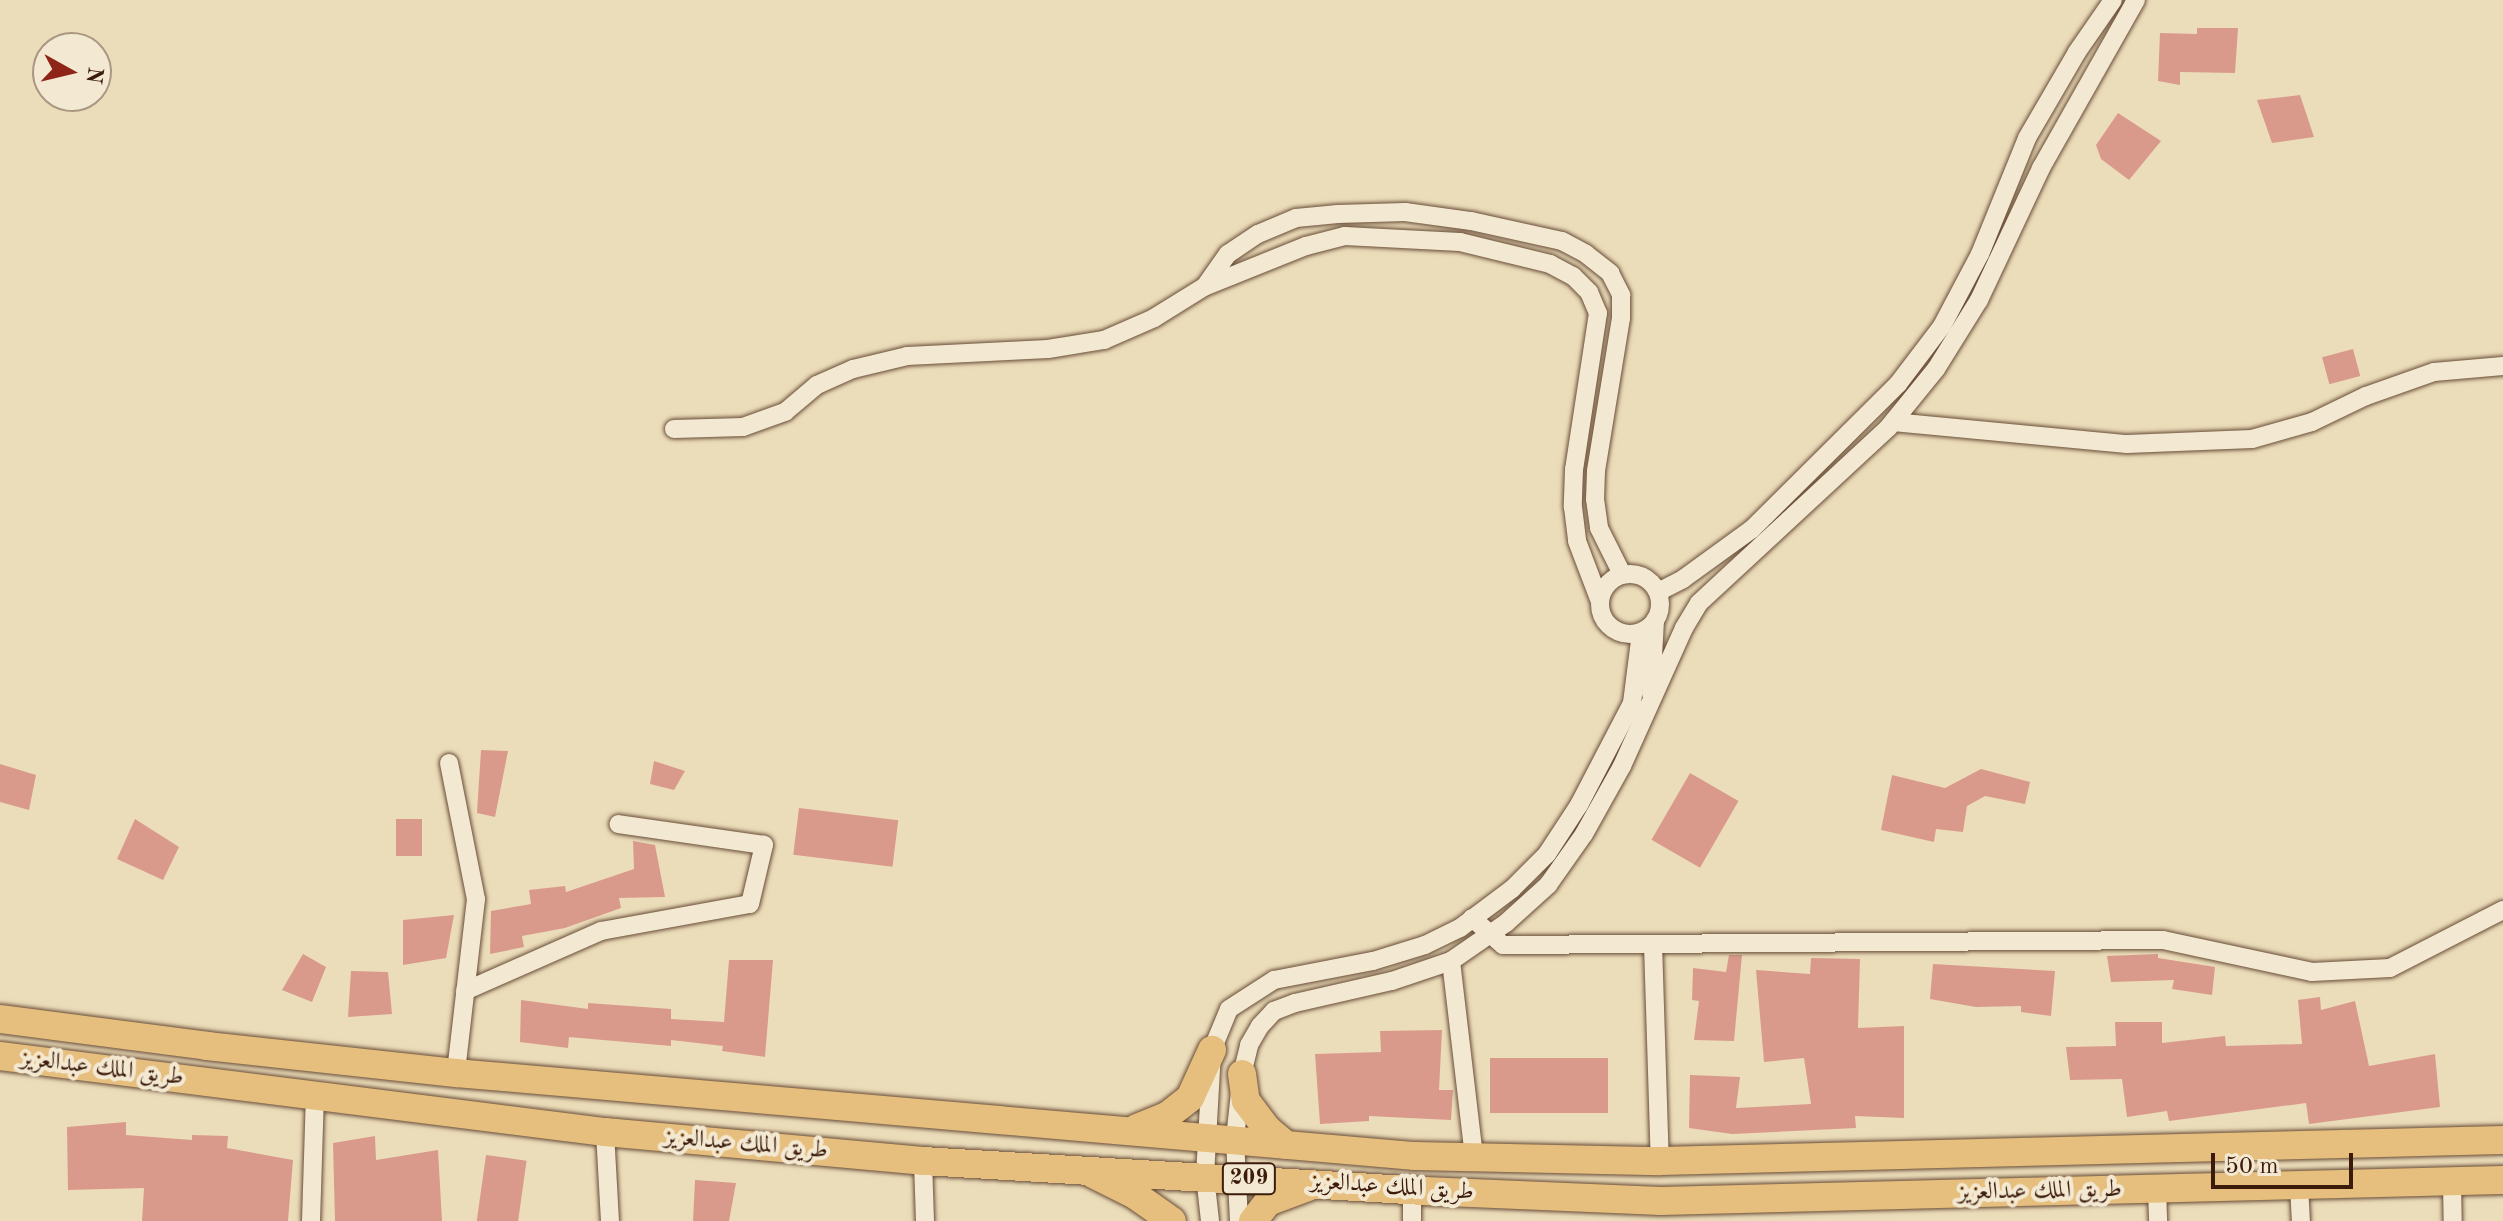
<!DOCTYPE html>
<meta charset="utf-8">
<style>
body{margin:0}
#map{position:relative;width:2503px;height:1221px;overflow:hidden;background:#ecddba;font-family:"Old Standard TT",Amiri,serif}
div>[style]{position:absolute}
.building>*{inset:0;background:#d99a8c;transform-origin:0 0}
.roads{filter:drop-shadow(0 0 2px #684c37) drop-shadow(0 0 2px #684c37)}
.minor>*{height:18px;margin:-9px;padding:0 9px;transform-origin:9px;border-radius:9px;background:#f3e9d2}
.minor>.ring{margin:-9px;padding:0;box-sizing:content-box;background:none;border:18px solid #f3e9d2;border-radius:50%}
.primary>*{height:28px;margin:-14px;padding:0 14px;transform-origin:14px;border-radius:14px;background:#e6be7d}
span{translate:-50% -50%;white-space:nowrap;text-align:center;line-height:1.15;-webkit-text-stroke:8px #f3e9d2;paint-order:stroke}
.shield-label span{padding:2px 6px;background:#f3e9d2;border:2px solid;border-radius:6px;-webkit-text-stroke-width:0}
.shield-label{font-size:22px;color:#3c1b0b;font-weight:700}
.street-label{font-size:24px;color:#3c1b0b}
.north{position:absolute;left:32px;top:32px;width:80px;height:80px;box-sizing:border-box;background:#f3e9d2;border:2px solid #aa9782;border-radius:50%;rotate:98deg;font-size:22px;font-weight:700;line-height:32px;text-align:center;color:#3c1b0b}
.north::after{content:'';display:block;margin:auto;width:28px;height:36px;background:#8f2418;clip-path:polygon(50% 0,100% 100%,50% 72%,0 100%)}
.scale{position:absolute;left:2211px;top:1153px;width:142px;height:36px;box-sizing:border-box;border:4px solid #3c1b0b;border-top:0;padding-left:10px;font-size:24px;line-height:28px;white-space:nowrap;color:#3c1b0b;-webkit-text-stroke:6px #f3e9d2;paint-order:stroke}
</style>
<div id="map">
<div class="building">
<div style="clip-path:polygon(2197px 28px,2238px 28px,2235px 73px,2180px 72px,2180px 85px,2158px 81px,2160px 33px,2197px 34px)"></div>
<div style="clip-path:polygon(2300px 95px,2314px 137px,2272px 143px,2257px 100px)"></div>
<div style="clip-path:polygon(2118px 113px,2161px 141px,2129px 180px,2101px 159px,2096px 145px)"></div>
<div style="left:2353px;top:349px;width:28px;height:32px;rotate:75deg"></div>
<div style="clip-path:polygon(481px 750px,508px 751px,495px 817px,477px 813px)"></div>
<div style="clip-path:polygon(654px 761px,685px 771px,674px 790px,650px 784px)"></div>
<div style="clip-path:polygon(0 764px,36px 775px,29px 810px,0 802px)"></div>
<div style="clip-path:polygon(1981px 769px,2030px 782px,2025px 804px,1985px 796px,1967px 806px,1963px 832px,1936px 829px,1934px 842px,1881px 830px,1892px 775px,1945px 788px)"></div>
<div style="left:1690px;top:773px;width:56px;height:77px;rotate:30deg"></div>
<div style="left:799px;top:808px;width:100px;height:47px;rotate:7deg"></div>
<div style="clip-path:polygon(135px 819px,179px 847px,163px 880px,117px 859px)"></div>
<div style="left:396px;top:819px;width:26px;height:37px"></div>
<div style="clip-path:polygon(633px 841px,655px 845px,665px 897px,619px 898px,621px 908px,565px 928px,522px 936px,524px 947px,490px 954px,491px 911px,531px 904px,529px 890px,565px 886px,566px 892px,634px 869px)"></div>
<div style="clip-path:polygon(454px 915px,446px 958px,403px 965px,403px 920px)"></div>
<div style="clip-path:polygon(303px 954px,326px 967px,312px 1002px,282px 990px)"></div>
<div style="clip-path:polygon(2158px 954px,2158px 958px,2215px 967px,2212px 995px,2172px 989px,2174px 980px,2111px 982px,2107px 956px)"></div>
<div style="clip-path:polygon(1729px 955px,1742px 955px,1734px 1041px,1694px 1040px,1699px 1001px,1692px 1000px,1693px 968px,1726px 972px)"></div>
<div style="clip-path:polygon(1811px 958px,1860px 959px,1858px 1028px,1904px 1026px,1904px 1118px,1855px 1116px,1856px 1128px,1732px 1134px,1689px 1128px,1690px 1075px,1740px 1077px,1736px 1108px,1811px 1104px,1804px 1058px,1764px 1062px,1756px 970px,1810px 974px)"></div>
<div style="clip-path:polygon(729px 960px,773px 960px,765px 1057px,722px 1051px,723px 1046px,671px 1040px,671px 1046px,569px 1037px,568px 1048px,520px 1042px,521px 1000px,588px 1009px,588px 1003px,671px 1009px,671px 1019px,724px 1022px)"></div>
<div style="clip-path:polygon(1933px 964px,2055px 971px,2051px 1016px,2021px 1012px,2021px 1006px,1976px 1007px,1930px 999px)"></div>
<div style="clip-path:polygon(351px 971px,388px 972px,392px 1014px,348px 1017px)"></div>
<div style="clip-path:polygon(2320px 997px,2321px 1010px,2355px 1001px,2369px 1066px,2435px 1054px,2440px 1107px,2309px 1124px,2306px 1103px,2169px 1121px,2167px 1111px,2127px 1117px,2122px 1079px,2070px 1080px,2066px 1047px,2116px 1046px,2115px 1022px,2162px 1022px,2162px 1043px,2225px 1036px,2226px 1046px,2302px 1044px,2298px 1000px)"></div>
<div style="clip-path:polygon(1442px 1030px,1439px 1090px,1453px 1090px,1451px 1120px,1369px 1116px,1369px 1121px,1320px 1124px,1315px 1054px,1381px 1052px,1380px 1031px)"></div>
<div style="left:1490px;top:1058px;width:118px;height:55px"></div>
<div style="clip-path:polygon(126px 1122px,126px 1135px,192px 1140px,192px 1135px,228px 1136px,227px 1148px,293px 1160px,288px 1221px,142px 1221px,144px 1188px,68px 1190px,67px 1127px)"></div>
<div style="clip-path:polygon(375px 1136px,376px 1160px,438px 1150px,442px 1221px,335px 1221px,333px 1143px)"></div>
<div style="left:486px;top:1155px;width:41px;height:67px;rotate:8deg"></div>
<div style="clip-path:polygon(695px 1180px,736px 1183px,729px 1221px,693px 1221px)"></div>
</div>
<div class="roads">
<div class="minor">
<div style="left:1206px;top:285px;width:38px;rotate:-55deg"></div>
<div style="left:1228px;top:254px;width:36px;rotate:-34deg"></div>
<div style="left:1258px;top:234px;width:41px;rotate:-22.8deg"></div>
<div style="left:1296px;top:218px;width:42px;rotate:-5.4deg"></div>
<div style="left:1338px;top:214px;width:67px;rotate:-1.7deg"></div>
<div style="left:1405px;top:212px;width:67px;rotate:7.8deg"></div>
<div style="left:1471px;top:221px;width:93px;rotate:12.4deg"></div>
<div style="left:1562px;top:241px;width:27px;rotate:28deg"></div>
<div style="left:1586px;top:254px;width:31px;rotate:38deg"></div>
<div style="left:1610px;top:273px;width:25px;rotate:63deg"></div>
<div style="left:1621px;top:295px;width:23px;rotate:90deg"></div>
<div style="left:1621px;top:318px;width:155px;rotate:99.3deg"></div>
<div style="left:1596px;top:471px;width:28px;rotate:92deg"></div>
<div style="left:1595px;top:499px;width:29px;rotate:82deg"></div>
<div style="left:1599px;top:528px;width:51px;rotate:63.4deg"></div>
<div style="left:1893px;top:422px;width:235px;rotate:5.4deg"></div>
<div style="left:2127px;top:444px;width:125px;rotate:-2.3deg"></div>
<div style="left:2252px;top:439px;width:62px;rotate:-15.8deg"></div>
<div style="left:2312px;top:422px;width:60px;rotate:-25.7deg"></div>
<div style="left:2366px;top:396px;width:72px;rotate:-19.4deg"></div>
<div style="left:2434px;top:372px;width:69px;rotate:-5deg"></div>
<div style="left:674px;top:429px;width:69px;rotate:-1.7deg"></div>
<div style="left:743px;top:427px;width:45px;rotate:-19.7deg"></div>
<div style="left:785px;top:412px;width:42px;rotate:-40.2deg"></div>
<div style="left:817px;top:385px;width:39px;rotate:-24deg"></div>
<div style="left:853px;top:369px;width:56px;rotate:-13.5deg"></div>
<div style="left:907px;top:356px;width:141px;rotate:-2.8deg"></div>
<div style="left:1048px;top:349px;width:57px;rotate:-9.1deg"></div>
<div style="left:1104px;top:340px;width:55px;rotate:-23.7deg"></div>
<div style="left:1154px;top:318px;width:59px;rotate:-31.8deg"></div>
<div style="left:1204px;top:287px;width:110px;rotate:-21.9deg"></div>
<div style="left:1306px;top:246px;width:40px;rotate:-14.4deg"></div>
<div style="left:1345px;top:236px;width:115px;rotate:3deg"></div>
<div style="left:1460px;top:242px;width:93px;rotate:13.7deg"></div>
<div style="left:1550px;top:264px;width:26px;rotate:28deg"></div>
<div style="left:1573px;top:276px;width:23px;rotate:45deg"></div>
<div style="left:1589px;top:292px;width:23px;rotate:67deg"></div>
<div style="left:1598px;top:313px;width:158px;rotate:98.7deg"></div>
<div style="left:1574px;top:469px;width:38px;rotate:92deg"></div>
<div style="left:1573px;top:507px;width:34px;rotate:83deg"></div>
<div style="left:1577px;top:541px;width:62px;rotate:69.2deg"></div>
<div class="ring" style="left:1600px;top:574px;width:42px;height:42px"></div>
<div style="left:1658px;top:592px;width:28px;rotate:-27deg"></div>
<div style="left:1683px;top:579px;width:85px;rotate:-35.9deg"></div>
<div style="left:1752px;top:529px;width:206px;rotate:-44.8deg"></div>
<div style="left:1898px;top:384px;width:73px;rotate:-52.8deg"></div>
<div style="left:1942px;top:326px;width:81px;rotate:-62.2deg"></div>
<div style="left:1980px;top:254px;width:125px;rotate:-67.9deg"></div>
<div style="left:2027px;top:138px;width:99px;rotate:-59.8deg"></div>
<div style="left:2077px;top:52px;width:63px;rotate:-55.3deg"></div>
<div style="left:1651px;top:694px;width:74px;rotate:-86.9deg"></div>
<div style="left:449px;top:763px;width:139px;rotate:78.8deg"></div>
<div style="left:476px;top:899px;width:175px;rotate:96.6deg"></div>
<div style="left:1472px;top:918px;width:41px;rotate:41.1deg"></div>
<div style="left:1503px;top:945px;width:660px;rotate:-0.43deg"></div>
<div style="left:2163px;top:940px;width:152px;rotate:12.1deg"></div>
<div style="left:2312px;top:972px;width:78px;rotate:-2.9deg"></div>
<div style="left:2390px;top:968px;width:127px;rotate:-27.2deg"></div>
<div style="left:1653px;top:944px;width:217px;rotate:88.2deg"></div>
<div style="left:1451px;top:961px;width:197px;rotate:83.3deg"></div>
<div style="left:465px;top:991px;width:149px;rotate:-23.8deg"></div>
<div style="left:601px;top:931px;width:151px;rotate:-10.3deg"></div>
<div style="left:750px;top:904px;width:61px;rotate:-76.7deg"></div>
<div style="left:764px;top:845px;width:147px;rotate:-171.8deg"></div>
<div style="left:605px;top:1132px;width:89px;rotate:86.8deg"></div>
<div style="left:923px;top:1161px;width:60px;rotate:88.1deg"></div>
<div style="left:2452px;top:1182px;width:39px;rotate:89deg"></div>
<div style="left:2299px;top:1185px;width:36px;rotate:87deg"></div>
<div style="left:2157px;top:1189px;width:32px;rotate:88deg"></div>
<div style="left:1412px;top:1191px;width:30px;rotate:90deg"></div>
<div style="left:311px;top:1221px;width:125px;rotate:-88.2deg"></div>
<div style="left:1210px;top:1221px;width:45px;rotate:-96.3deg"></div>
<div style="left:1205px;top:1176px;width:126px;rotate:-86.8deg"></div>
<div style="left:1212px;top:1050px;width:44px;rotate:-67.5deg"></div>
<div style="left:1229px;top:1009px;width:54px;rotate:-32.8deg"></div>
<div style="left:1274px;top:980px;width:101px;rotate:-10.9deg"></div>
<div style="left:1373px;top:961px;width:54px;rotate:-17.1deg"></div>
<div style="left:1425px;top:945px;width:39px;rotate:-26deg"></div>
<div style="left:1460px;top:928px;width:65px;rotate:-36.9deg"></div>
<div style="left:1512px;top:889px;width:49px;rotate:-45deg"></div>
<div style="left:1547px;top:854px;width:59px;rotate:-56.9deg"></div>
<div style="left:1579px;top:805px;width:115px;rotate:-62.5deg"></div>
<div style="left:1632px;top:703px;width:71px;rotate:-82.7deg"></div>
<div style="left:1239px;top:1221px;width:82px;rotate:-92.8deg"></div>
<div style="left:1235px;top:1139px;width:65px;rotate:-83.9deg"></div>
<div style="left:1242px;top:1074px;width:30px;rotate:-76deg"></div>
<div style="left:1249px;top:1045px;width:22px;rotate:-60deg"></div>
<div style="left:1260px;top:1026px;width:21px;rotate:-47deg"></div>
<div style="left:1274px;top:1011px;width:22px;rotate:-21deg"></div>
<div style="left:1295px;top:1003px;width:99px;rotate:-12.8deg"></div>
<div style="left:1392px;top:981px;width:62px;rotate:-18.7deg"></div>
<div style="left:1451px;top:961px;width:67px;rotate:-34.6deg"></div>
<div style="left:1506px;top:923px;width:57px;rotate:-42.1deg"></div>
<div style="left:1548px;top:885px;width:62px;rotate:-54.8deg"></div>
<div style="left:1584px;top:834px;width:78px;rotate:-60.8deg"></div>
<div style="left:1622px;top:766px;width:151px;rotate:-65.8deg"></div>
<div style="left:1684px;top:628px;width:29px;rotate:-59deg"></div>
<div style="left:1699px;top:603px;width:258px;rotate:-42.8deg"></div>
<div style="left:1888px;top:428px;width:76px;rotate:-50.9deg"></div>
<div style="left:1936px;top:369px;width:81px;rotate:-58.1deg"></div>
<div style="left:1979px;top:300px;width:146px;rotate:-64.8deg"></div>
<div style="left:2041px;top:168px;width:193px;rotate:-60.5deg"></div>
</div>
<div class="primary">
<div style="left:0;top:1019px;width:209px;rotate:7.4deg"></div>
<div style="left:207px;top:1046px;width:250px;rotate:6.2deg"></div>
<div style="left:456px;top:1073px;width:963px;rotate:4.95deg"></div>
<div style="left:1415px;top:1156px;width:245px;rotate:1.2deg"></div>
<div style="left:1660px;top:1161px;width:843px;rotate:-1.43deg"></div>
<div style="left:0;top:1056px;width:610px;rotate:7.16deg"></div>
<div style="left:605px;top:1132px;width:319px;rotate:5.2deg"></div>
<div style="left:923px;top:1161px;width:502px;rotate:3.43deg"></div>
<div style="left:1424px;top:1191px;width:237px;rotate:2.4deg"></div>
<div style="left:1661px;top:1201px;width:842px;rotate:-1.43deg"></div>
<div style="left:1242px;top:1074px;width:27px;rotate:82deg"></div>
<div style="left:1246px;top:1101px;width:35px;rotate:53deg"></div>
<div style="left:1267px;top:1129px;width:25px;rotate:40deg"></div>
<div style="left:1137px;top:1128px;width:32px;rotate:-22deg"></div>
<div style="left:1167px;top:1116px;width:29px;rotate:-38deg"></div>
<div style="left:1190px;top:1098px;width:53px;rotate:-65.4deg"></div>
<div style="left:1093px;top:1174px;width:47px;rotate:26.6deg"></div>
<div style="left:1135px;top:1195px;width:45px;rotate:35.1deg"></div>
<div style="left:1253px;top:1221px;width:24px;rotate:-52deg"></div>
<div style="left:1268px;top:1202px;width:43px;rotate:-20.6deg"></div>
</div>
</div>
<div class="shield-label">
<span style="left:1249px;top:1179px">209</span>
</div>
<div class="street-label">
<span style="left:102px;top:1069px;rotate:7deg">طريق الملك عبدالعزيز</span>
<span style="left:746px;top:1145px;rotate:5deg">طريق الملك عبدالعزيز</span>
<span style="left:1392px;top:1188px;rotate:4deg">طريق الملك عبدالعزيز</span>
<span style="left:2040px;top:1192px;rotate:-1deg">طريق الملك عبدالعزيز</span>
</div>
<div class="north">N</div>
<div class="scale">50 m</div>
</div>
